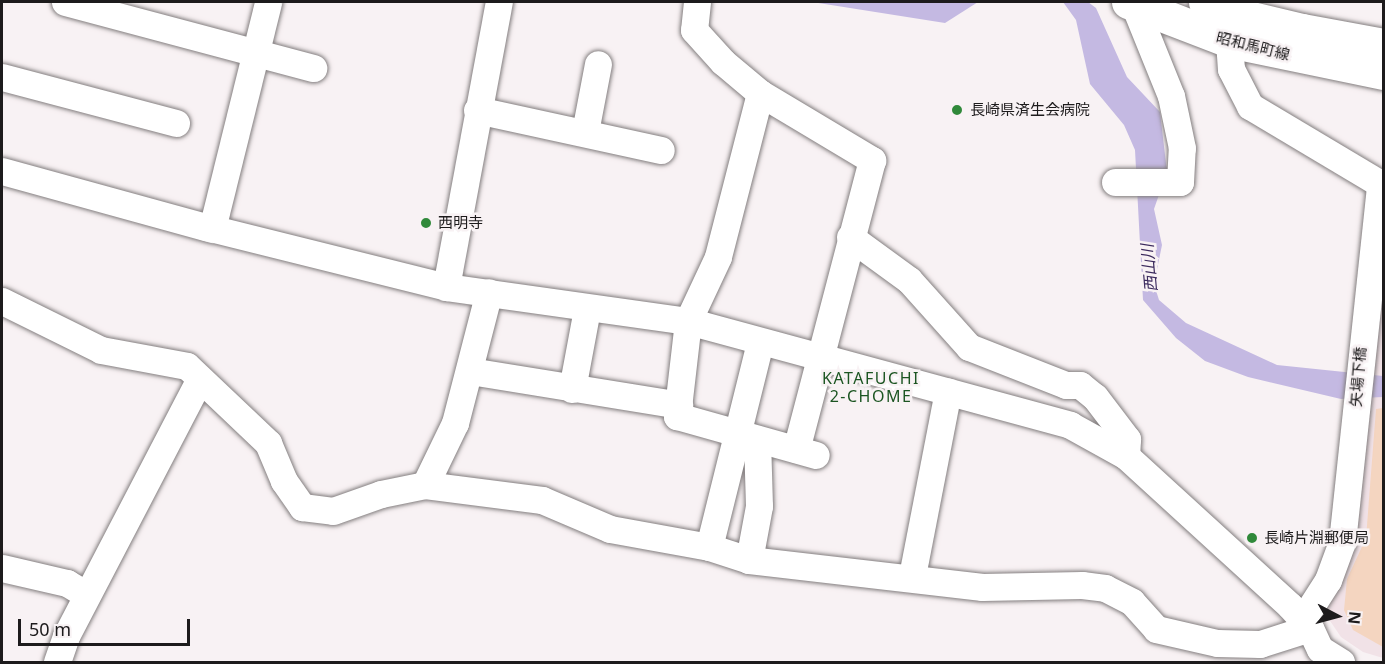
<!DOCTYPE html>
<meta charset="utf-8">
<style>
body{margin:0}
#map{position:relative;width:1385px;height:664px;overflow:hidden;background:#f8f2f4;font-family:"Noto Sans","Noto Sans JP",sans-serif}
div>[style]{position:absolute}
.built>*{inset:0;background:#f1e2e7}
.green>*{inset:0;background:#f4d5c0}
.water>*{inset:0;background:#c4b9e2}
.roads{filter:drop-shadow(0 0 2px #837e7f) drop-shadow(0 0 2px #837e7f)}
.street>*{height:27px;margin:-13.5px;padding:0 13.5px;transform-origin:13.5px;border-radius:13.5px;background:#fff}
.secondary>*{height:33px;margin:-16.5px;padding:0 16.5px;transform-origin:16.5px;border-radius:16.5px;background:#fff}
.dots>*{width:16px;height:16px;translate:-50% -50%;box-sizing:border-box;border:3px solid #f8f2f4;border-radius:50%}
span{translate:-50% -50%;white-space:nowrap;text-align:center;line-height:1.15;-webkit-text-stroke:5px #f8f2f4;paint-order:stroke}
.street-label{font-size:15px;color:#1d1b1c}
.poi-label{font-size:15px;color:#1d1b1c}
.left{translate:0 -50%;text-align:left}
.water-label{font-size:16px;color:#3c2b5e;font-style:italic}
.neighbourhood-label{font-size:16px;color:#1c5522;letter-spacing:1.5px}
.frame{position:absolute;inset:0;border:3px solid #1d1b1c;pointer-events:none}
.north{position:absolute;left:1307px;top:586px;width:60px;height:60px;-webkit-text-stroke:4px #f8f2f4;paint-order:stroke;rotate:96deg;font-size:16px;font-weight:700;line-height:24px;text-align:center;color:#1d1b1c}
.north::after{content:'';display:block;margin:auto;width:21px;height:27px;background:#1d1b1c;clip-path:polygon(50% 0,100% 100%,50% 72%,0 100%)}
.scale{position:absolute;left:18px;top:619px;width:172px;height:27px;box-sizing:border-box;border:3px solid #1d1b1c;border-top:0;padding-left:8px;font-size:18px;line-height:21px;white-space:nowrap;color:#1d1b1c;-webkit-text-stroke:4px #f8f2f4;paint-order:stroke}
</style>
<div id="map">
<div class="built">
<div style="clip-path:polygon(1383px 240px,1383px 658px,1363px 652px,1341px 637px,1324px 612px)"></div>
</div>
<div class="green">
<div style="clip-path:polygon(1383px 408px,1384px 408px,1383px 647px,1353px 630px,1344px 610px,1347px 579px,1366px 538px,1376px 409px)"></div>
</div>
<div class="water">
<div style="clip-path:polygon(812px 2px,978px 2px,945px 23px)"></div>
<div style="clip-path:polygon(1063px 2px,1088px 2px,1096px 8px,1127px 77px,1160px 112px,1167px 172px,1154px 209px,1162px 245px,1154px 284px,1159px 300px,1186px 323px,1277px 365px,1383px 376px,1383px 397px,1341px 399px,1248px 377px,1205px 361px,1176px 338px,1143px 300px,1135px 150px,1124px 125px,1090px 84px,1076px 20px)"></div>
</div>
<div class="roads">
<div class="street">
<div style="left:65px;top:2px;width:257px;rotate:14.9deg"></div>
<div style="left:697px;top:2px;width:28px;rotate:96deg"></div>
<div style="left:694px;top:30px;width:43px;rotate:47.8deg"></div>
<div style="left:723px;top:62px;width:48px;rotate:40deg"></div>
<div style="left:760px;top:93px;width:131px;rotate:30.9deg"></div>
<div style="left:872px;top:160px;width:299px;rotate:104.7deg"></div>
<div style="left:1233px;top:22px;width:19px;rotate:102deg"></div>
<div style="left:1229px;top:41px;width:28px;rotate:86deg"></div>
<div style="left:1231px;top:69px;width:42px;rotate:62.8deg"></div>
<div style="left:1250px;top:106px;width:156px;rotate:30.8deg"></div>
<div style="left:2px;top:77px;width:180px;rotate:14.8deg"></div>
<div style="left:760px;top:93px;width:169px;rotate:104.4deg"></div>
<div style="left:718px;top:257px;width:71px;rotate:115.1deg"></div>
<div style="left:688px;top:321px;width:96px;rotate:96.6deg"></div>
<div style="left:677px;top:416px;width:144px;rotate:15.7deg"></div>
<div style="left:477px;top:110px;width:188px;rotate:12.3deg"></div>
<div style="left:585px;top:132px;width:69px;rotate:-79.2deg"></div>
<div style="left:2px;top:171px;width:212px;rotate:15.4deg"></div>
<div style="left:206px;top:227px;width:247px;rotate:14deg"></div>
<div style="left:446px;top:287px;width:244px;rotate:8deg"></div>
<div style="left:688px;top:321px;width:396px;rotate:15.2deg"></div>
<div style="left:1070px;top:425px;width:64px;rotate:29deg"></div>
<div style="left:1126px;top:456px;width:222px;rotate:42.4deg"></div>
<div style="left:1290px;top:606px;width:30px;rotate:48deg"></div>
<div style="left:1310px;top:628px;width:23px;rotate:65deg"></div>
<div style="left:1320px;top:649px;width:25px;rotate:32deg"></div>
<div style="left:1115px;top:182px;width:65px"></div>
<div style="left:1180px;top:182px;width:34px;rotate:-87deg"></div>
<div style="left:1182px;top:148px;width:53px;rotate:-101.9deg"></div>
<div style="left:1171px;top:96px;width:101px;rotate:-112deg"></div>
<div style="left:212px;top:229px;width:234px;rotate:-76.1deg"></div>
<div style="left:850px;top:237px;width:73px;rotate:36.1deg"></div>
<div style="left:909px;top:280px;width:90px;rotate:48.2deg"></div>
<div style="left:969px;top:347px;width:104px;rotate:21.4deg"></div>
<div style="left:1066px;top:385px;width:14px"></div>
<div style="left:1080px;top:385px;width:19px;rotate:39deg"></div>
<div style="left:1095px;top:397px;width:53px;rotate:52.7deg"></div>
<div style="left:1127px;top:439px;width:17px;rotate:93deg"></div>
<div style="left:446px;top:287px;width:290px;rotate:-79.5deg"></div>
<div style="left:2px;top:301px;width:110px;rotate:26.3deg"></div>
<div style="left:101px;top:350px;width:87px;rotate:10.5deg"></div>
<div style="left:187px;top:366px;width:112px;rotate:43.5deg"></div>
<div style="left:268px;top:443px;width:41px;rotate:67.2deg"></div>
<div style="left:284px;top:481px;width:32px;rotate:55deg"></div>
<div style="left:302px;top:507px;width:31px;rotate:7deg"></div>
<div style="left:333px;top:511px;width:51px;rotate:-19.5deg"></div>
<div style="left:381px;top:494px;width:45px;rotate:-11.6deg"></div>
<div style="left:425px;top:485px;width:118px;rotate:7.3deg"></div>
<div style="left:542px;top:500px;width:74px;rotate:23.1deg"></div>
<div style="left:610px;top:529px;width:101px;rotate:10.3deg"></div>
<div style="left:709px;top:547px;width:42px;rotate:18deg"></div>
<div style="left:749px;top:560px;width:235px;rotate:6.6deg"></div>
<div style="left:982px;top:587px;width:100px;rotate:-1.1deg"></div>
<div style="left:1082px;top:585px;width:23px;rotate:7deg"></div>
<div style="left:1105px;top:588px;width:30px;rotate:27deg"></div>
<div style="left:1132px;top:602px;width:36px;rotate:48deg"></div>
<div style="left:1156px;top:629px;width:63px;rotate:12.9deg"></div>
<div style="left:1217px;top:643px;width:43px;rotate:1.3deg"></div>
<div style="left:1260px;top:644px;width:52px;rotate:-17.7deg"></div>
<div style="left:470px;top:371px;width:212px;rotate:9.2deg"></div>
<div style="left:572px;top:389px;width:81px;rotate:-79.4deg"></div>
<div style="left:425px;top:485px;width:69px;rotate:-64.2deg"></div>
<div style="left:455px;top:423px;width:135px;rotate:-75.5deg"></div>
<div style="left:709px;top:547px;width:211px;rotate:-76deg"></div>
<div style="left:749px;top:560px;width:55px;rotate:-79.5deg"></div>
<div style="left:759px;top:506px;width:67px;rotate:-91.7deg"></div>
<div style="left:2px;top:568px;width:67px;rotate:13deg"></div>
<div style="left:67px;top:583px;width:23px;rotate:31deg"></div>
<div style="left:912px;top:576px;width:188px;rotate:-79deg"></div>
<div style="left:1303px;top:619px;width:46px;rotate:-57.3deg"></div>
<div style="left:1328px;top:580px;width:40px;rotate:-69.8deg"></div>
<div style="left:1342px;top:542px;width:359px;rotate:-83.9deg"></div>
<div style="left:57px;top:662px;width:28px;rotate:-71deg"></div>
<div style="left:66px;top:636px;width:288px;rotate:-62.5deg"></div>
</div>
<div class="secondary">
<div style="left:1128px;top:2px;width:108px;rotate:21.1deg"></div>
<div style="left:1229px;top:41px;width:158px;rotate:11.7deg"></div>
<div style="left:1205px;top:2px;width:32px;rotate:22deg"></div>
<div style="left:1235px;top:14px;width:69px;rotate:13.4deg"></div>
<div style="left:1302px;top:30px;width:83px;rotate:10.4deg"></div>
</div>
</div>
<div class="dots">
<div style="left:957px;top:110px;background:#30893a"></div>
<div style="left:426px;top:223px;background:#30893a"></div>
<div style="left:1252px;top:538px;background:#30893a"></div>
</div>
<div class="street-label">
<span style="left:1253px;top:46px;rotate:14deg">昭和馬町線</span>
<span style="left:1358px;top:377px;rotate:-85deg">矢場下橋</span>
</div>
<div class="poi-label">
<span class="left" style="left:970px;top:110px">長崎県済生会病院</span>
<span class="left" style="left:438px;top:223px">西明寺</span>
<span class="left" style="left:1264px;top:538px">長崎片淵郵便局</span>
</div>
<div class="water-label">
<span style="left:1149px;top:268px;rotate:-95deg">西山川</span>
</div>
<div class="neighbourhood-label">
<span style="left:871px;top:387px">KATAFUCHI<br>2-CHOME</span>
</div>
<div class="frame"></div>
<div class="north">N</div>
<div class="scale">50 m</div>
</div>
